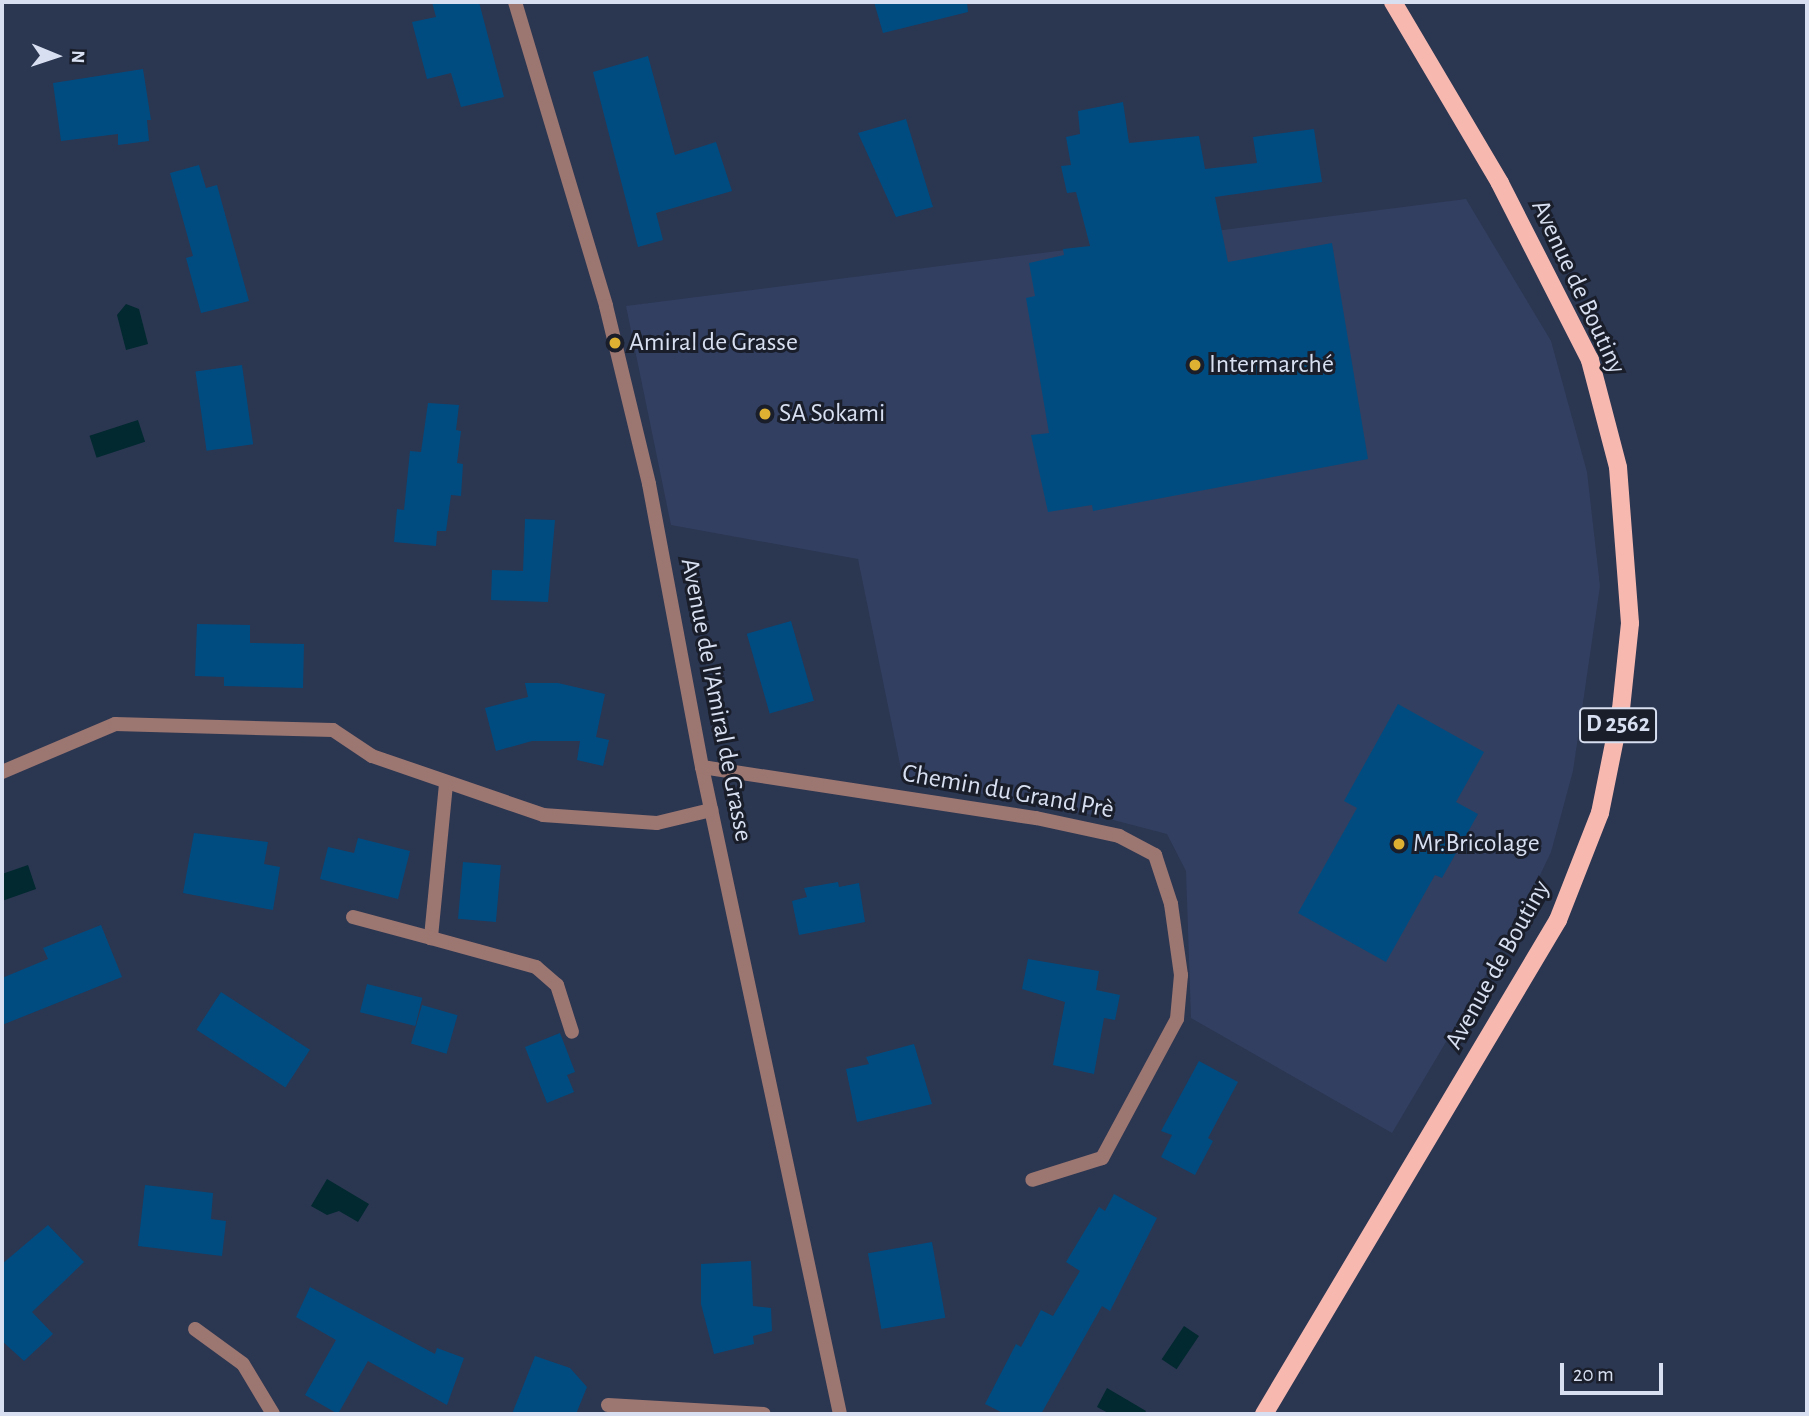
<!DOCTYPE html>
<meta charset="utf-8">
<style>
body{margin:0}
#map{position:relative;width:1809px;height:1416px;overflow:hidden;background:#2b3651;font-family:"Alegreya Sans",sans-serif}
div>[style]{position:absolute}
.built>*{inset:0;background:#323f60}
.water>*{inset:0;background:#01292f;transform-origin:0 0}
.building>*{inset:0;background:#004c81;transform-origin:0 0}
.minor>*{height:14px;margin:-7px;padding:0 7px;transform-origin:7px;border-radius:7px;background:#9c7671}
.primary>*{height:18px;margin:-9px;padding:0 9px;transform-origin:9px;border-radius:9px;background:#f7b8b0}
.dots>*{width:19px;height:19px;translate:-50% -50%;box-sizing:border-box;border:4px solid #191e2a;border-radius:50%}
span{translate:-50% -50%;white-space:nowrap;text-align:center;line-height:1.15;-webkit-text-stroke:6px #191e2a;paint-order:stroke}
.shield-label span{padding:2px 5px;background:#191e2a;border:2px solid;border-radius:5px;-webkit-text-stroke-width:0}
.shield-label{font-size:24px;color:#d7dff0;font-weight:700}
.street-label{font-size:26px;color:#d7dff0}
.poi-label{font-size:26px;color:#d7dff0}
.left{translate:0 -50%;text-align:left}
.frame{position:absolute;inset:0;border:4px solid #d7dff0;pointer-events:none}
.north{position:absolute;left:21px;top:21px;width:70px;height:70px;-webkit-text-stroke:5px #191e2a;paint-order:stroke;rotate:92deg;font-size:19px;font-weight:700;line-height:28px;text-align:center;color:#d7dff0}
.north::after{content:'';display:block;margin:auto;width:24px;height:32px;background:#d7dff0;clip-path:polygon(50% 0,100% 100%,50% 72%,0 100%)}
.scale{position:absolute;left:1560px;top:1363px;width:103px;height:32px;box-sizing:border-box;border:4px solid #d7dff0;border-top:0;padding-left:9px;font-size:21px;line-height:24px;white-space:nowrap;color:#d7dff0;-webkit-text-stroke:5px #191e2a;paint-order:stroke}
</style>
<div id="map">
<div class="built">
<div style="clip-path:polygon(1466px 199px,1551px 341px,1587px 472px,1600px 586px,1573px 771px,1551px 852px,1520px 917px,1392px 1133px,1191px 1018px,1186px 871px,1167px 834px,1098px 816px,903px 779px,858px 559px,671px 525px,626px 306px)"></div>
</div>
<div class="water">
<div style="clip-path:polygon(126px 304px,139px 309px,148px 344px,126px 350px,117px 315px)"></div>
<div style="left:138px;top:420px;width:23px;height:51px;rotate:72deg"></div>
<div style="clip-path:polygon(28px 865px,36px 889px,2px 901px,2px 874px)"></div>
<div style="clip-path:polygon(327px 1179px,369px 1204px,358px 1222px,339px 1211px,327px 1215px,311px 1206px)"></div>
<div style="left:1184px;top:1326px;width:18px;height:40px;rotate:34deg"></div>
<div style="clip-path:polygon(1107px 1388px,1146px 1411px,1144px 1414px,1110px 1414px,1097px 1407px)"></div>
</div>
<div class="building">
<div style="clip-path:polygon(432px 2px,479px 2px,504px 97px,461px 107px,451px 73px,427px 79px,412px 22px,436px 17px)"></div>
<div style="clip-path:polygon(874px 2px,967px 2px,968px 12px,883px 33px)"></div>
<div style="clip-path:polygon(648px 56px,675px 155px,716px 142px,732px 191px,656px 213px,663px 240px,638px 247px,593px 72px)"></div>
<div style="clip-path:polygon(143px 69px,151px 120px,147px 120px,149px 141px,118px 145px,118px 134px,61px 141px,53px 83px)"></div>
<div style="clip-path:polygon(1123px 102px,1129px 143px,1199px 136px,1205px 169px,1257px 163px,1253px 137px,1314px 129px,1322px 182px,1215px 197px,1228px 262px,1332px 243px,1368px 459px,1093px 511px,1092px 505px,1048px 512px,1031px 435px,1049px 433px,1026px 298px,1035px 296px,1029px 263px,1064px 255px,1063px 249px,1090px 246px,1076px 192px,1067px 193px,1061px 166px,1071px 165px,1066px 137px,1080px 134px,1078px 111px)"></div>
<div style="clip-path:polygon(906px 119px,933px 207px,896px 217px,858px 133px)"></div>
<div style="clip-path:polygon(199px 165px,206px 188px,217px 185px,249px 301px,201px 313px,186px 258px,193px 256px,170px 173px)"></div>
<div style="left:242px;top:365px;width:80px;height:47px;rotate:82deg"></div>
<div style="clip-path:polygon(428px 403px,459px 405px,456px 430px,461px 431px,457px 463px,463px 464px,461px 496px,451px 495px,446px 531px,437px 531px,436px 546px,394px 542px,397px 509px,404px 510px,410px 451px,421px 452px)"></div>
<div style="clip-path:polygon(525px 519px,555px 520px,548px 602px,491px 600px,492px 570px,523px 571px)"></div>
<div style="left:791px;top:621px;width:83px;height:46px;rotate:74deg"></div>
<div style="clip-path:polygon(197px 624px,250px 625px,250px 643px,304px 644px,303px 688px,224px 686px,224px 677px,195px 676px)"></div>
<div style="clip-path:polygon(525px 683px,558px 683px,605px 694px,596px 737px,609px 740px,603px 766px,577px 760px,580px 741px,532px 741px,496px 751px,485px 708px,528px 697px)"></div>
<div style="clip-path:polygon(1398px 704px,1484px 752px,1456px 802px,1478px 814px,1442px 878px,1435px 875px,1386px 962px,1298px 913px,1357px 808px,1344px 801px)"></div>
<div style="clip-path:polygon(194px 833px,268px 842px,264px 864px,280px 867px,273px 910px,183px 893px)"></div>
<div style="clip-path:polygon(358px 838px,410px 851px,398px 899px,320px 879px,328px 847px,354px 853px)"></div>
<div style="left:463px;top:862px;width:38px;height:57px;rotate:5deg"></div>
<div style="clip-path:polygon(838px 882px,839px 887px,859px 883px,865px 922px,799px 935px,792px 901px,807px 897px,804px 888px)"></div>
<div style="clip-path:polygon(101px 925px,122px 977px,2px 1025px,2px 978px,48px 959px,43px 948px)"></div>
<div style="clip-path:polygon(1028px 959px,1099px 971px,1096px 990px,1120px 995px,1115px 1020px,1104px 1018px,1094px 1074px,1053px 1065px,1065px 1002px,1022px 989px)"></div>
<div style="left:367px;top:984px;width:57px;height:29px;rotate:14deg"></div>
<div style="left:221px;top:992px;width:106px;height:45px;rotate:33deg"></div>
<div style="left:422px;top:1005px;width:37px;height:40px;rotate:16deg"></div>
<div style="clip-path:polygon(560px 1033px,575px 1072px,567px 1075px,574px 1092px,547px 1103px,525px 1047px)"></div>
<div style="clip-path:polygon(914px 1044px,932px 1104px,857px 1122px,846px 1069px,869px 1064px,866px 1057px)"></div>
<div style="clip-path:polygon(1199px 1061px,1238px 1082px,1208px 1138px,1213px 1141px,1195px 1175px,1161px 1157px,1172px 1135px,1161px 1131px)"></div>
<div style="clip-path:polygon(145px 1185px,213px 1193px,211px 1219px,226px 1221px,222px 1256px,138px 1246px)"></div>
<div style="clip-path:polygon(1114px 1194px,1157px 1218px,1110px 1311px,1102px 1306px,1041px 1414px,1005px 1414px,985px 1404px,1016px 1344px,1021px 1347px,1041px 1310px,1053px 1316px,1080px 1271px,1066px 1262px,1099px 1207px,1105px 1211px)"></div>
<div style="clip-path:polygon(48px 1225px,84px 1262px,32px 1312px,53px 1334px,24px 1361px,2px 1341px,2px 1264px)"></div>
<div style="left:932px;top:1242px;width:77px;height:65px;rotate:80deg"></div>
<div style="clip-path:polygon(751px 1261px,753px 1306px,771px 1308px,772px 1331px,753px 1336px,754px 1344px,714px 1354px,701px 1304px,701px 1264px)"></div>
<div style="clip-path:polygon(310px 1287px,435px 1354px,437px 1348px,464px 1358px,447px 1405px,368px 1361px,338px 1414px,305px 1395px,336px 1340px,296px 1317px)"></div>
<div style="clip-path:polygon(535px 1356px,570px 1368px,587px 1387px,576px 1414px,512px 1414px)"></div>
</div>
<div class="minor">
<div style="left:515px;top:2px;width:317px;rotate:73.3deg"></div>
<div style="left:606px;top:306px;width:183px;rotate:76.4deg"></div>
<div style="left:649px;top:484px;width:288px;rotate:79.4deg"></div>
<div style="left:702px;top:767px;width:662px;rotate:77.96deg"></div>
<div style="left:702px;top:767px;width:338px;rotate:8.7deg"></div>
<div style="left:1036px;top:818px;width:85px;rotate:12.2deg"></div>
<div style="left:1119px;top:836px;width:41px;rotate:27.8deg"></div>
<div style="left:1155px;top:855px;width:52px;rotate:71.9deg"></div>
<div style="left:1171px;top:904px;width:72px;rotate:82deg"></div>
<div style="left:1181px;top:975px;width:44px;rotate:95.2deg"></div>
<div style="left:1177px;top:1019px;width:158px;rotate:118.3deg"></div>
<div style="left:1102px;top:1158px;width:73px;rotate:162.6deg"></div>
<div style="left:2px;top:772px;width:123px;rotate:-23deg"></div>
<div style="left:115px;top:724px;width:218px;rotate:1.6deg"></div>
<div style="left:333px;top:730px;width:47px;rotate:33.7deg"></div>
<div style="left:372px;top:756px;width:181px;rotate:19deg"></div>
<div style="left:543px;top:815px;width:114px;rotate:4deg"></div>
<div style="left:657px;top:823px;width:56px;rotate:-13.5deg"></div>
<div style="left:446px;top:784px;width:155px;rotate:95.6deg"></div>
<div style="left:431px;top:938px;width:109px;rotate:15.4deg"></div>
<div style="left:536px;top:967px;width:28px;rotate:41deg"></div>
<div style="left:557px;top:985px;width:49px;rotate:72.3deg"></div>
<div style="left:353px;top:917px;width:81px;rotate:15.1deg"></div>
<div style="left:195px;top:1329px;width:59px;rotate:36.1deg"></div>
<div style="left:243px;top:1364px;width:58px;rotate:59deg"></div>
<div style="left:608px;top:1405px;width:156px;rotate:3.3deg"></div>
</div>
<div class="primary">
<div style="left:1264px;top:1414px;width:575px;rotate:-59.24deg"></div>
<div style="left:1558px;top:920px;width:115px;rotate:-68.6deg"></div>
<div style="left:1600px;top:813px;width:106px;rotate:-78.6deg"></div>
<div style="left:1621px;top:709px;width:86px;rotate:-84deg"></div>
<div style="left:1630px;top:623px;width:156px;rotate:-94.4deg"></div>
<div style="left:1618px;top:467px;width:111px;rotate:-104.7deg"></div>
<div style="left:1590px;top:360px;width:199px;rotate:-117deg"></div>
<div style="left:1500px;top:183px;width:210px;rotate:-120.6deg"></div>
</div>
<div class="dots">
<div style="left:615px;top:343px;background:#deb133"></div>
<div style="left:1195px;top:365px;background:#deb133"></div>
<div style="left:765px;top:414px;background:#deb133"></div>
<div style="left:1399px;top:844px;background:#deb133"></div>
</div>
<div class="shield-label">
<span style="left:1618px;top:725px">D 2562</span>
</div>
<div class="street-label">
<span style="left:1578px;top:287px;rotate:65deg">Avenue de Boutiny</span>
<span style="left:716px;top:700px;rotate:79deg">Avenue de l'Amiral de Grasse</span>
<span style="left:1008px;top:792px;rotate:10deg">Chemin du Grand Prè</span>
<span style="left:1498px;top:965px;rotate:-61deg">Avenue de Boutiny</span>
</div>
<div class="poi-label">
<span class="left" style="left:629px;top:343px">Amiral de Grasse</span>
<span class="left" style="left:1209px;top:365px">Intermarché</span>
<span class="left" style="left:779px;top:414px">SA Sokami</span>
<span class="left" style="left:1413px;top:844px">Mr.Bricolage</span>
</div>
<div class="frame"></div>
<div class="north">N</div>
<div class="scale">20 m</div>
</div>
